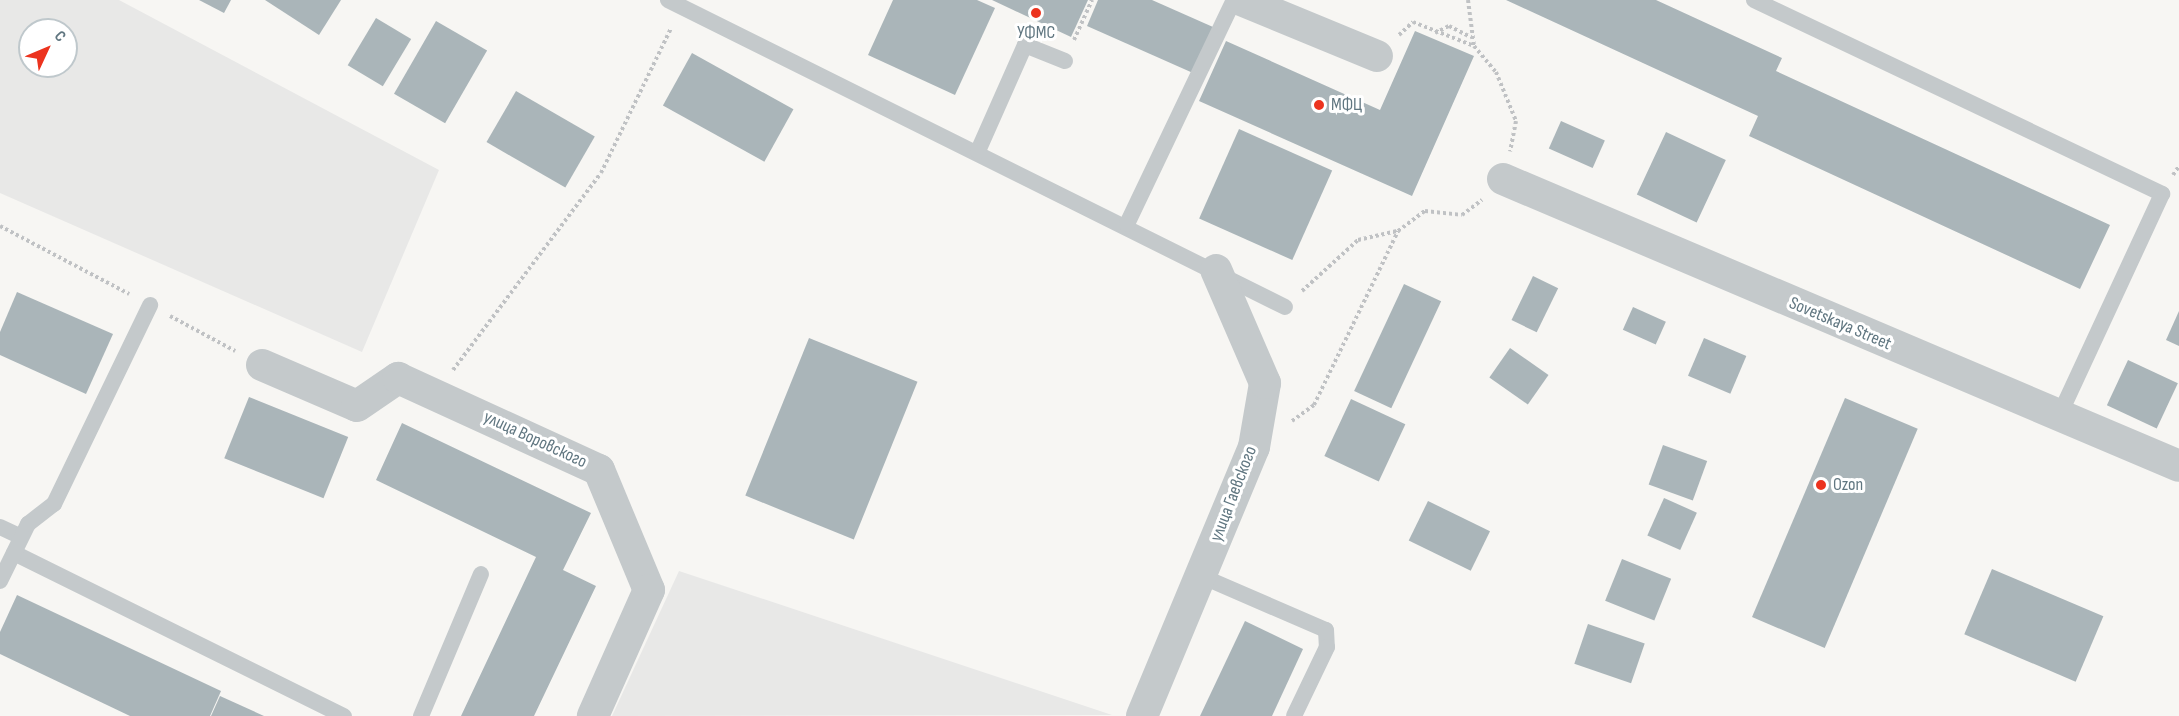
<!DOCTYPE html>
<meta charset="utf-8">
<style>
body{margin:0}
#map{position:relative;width:2179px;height:716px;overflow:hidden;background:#f7f6f3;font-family:"Sofia Sans Condensed",sans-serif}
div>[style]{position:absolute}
.built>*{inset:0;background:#e8e8e7}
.building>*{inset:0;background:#aab5b9;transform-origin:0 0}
.path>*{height:4px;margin-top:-2px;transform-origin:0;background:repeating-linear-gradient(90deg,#c0c2c4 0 3px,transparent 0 6px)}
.lane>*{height:16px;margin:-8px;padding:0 8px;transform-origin:8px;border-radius:8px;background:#c4c9cb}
.street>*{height:32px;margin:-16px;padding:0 16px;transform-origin:16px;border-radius:16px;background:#c4c9cb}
.dots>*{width:16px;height:16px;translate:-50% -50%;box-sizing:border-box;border:3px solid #fff;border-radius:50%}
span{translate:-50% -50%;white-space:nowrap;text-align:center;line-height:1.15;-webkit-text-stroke:6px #fff;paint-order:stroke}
.poi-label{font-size:18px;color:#607680}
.left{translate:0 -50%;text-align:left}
.street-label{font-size:18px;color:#607680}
.north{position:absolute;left:18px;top:18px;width:60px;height:60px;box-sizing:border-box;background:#fff;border:2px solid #bfc8cc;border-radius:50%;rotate:46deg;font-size:16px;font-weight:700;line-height:24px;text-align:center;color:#607680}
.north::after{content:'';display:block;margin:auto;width:21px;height:27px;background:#ec331e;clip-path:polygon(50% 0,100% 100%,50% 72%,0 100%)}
</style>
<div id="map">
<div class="built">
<div style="clip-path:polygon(evenodd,0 0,119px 0,439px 170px,362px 352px,0 193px,0 0,30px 30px,66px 30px,66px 66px,30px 66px,30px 30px)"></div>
<div style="clip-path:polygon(679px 571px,1112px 715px,612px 716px)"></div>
</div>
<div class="building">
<div style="clip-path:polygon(199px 0,231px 0,224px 13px)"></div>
<div style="clip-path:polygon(265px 0,341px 0,319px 35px)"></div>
<div style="clip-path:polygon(893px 0,977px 0,995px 8px,955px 95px,868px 55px)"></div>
<div style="clip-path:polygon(992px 0,1088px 0,1071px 37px)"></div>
<div style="clip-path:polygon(1098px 0,1152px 0,1213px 27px,1193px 73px,1087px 26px)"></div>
<div style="clip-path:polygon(1506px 0,1656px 0,1782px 58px,1776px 71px,2110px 225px,2080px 289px,1749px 136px,1758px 116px)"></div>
<div style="left:376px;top:18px;width:41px;height:55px;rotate:31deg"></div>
<div style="left:436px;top:21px;width:59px;height:84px;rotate:30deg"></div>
<div style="clip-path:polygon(1415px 31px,1474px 56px,1412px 196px,1199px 101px,1226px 41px,1380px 110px)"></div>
<div style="left:692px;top:53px;width:116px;height:60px;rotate:29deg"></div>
<div style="left:516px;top:91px;width:91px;height:59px;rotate:30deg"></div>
<div style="left:1561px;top:121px;width:48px;height:30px;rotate:24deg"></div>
<div style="left:1239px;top:129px;width:102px;height:98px;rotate:24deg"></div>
<div style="left:1666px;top:132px;width:66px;height:69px;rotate:25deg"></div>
<div style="left:1533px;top:276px;width:28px;height:49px;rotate:26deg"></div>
<div style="left:1404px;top:284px;width:41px;height:118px;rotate:25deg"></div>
<div style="clip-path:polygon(17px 292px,113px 334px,86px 394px,0 355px,0 332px)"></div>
<div style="left:1633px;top:307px;width:36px;height:25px;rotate:24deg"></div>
<div style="clip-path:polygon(2179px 311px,2179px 346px,2166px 340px)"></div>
<div style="left:809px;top:338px;width:117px;height:170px;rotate:22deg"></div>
<div style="left:1704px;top:338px;width:46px;height:41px;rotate:23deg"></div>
<div style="left:1510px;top:348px;width:47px;height:36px;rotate:35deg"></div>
<div style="left:2128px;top:360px;width:55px;height:50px;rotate:25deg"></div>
<div style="left:249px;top:397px;width:107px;height:66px;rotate:22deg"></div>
<div style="left:1845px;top:398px;width:79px;height:238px;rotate:23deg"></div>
<div style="left:1351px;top:399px;width:60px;height:63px;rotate:25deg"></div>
<div style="clip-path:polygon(402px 423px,591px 513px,563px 570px,596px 586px,534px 716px,461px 716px,536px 557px,376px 480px)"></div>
<div style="left:1663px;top:445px;width:47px;height:42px;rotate:20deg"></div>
<div style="left:1664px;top:498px;width:36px;height:41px;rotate:24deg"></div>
<div style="left:1428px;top:501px;width:69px;height:44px;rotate:26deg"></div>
<div style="left:1622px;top:559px;width:53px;height:45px;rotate:22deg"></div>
<div style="left:1992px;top:569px;width:121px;height:71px;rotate:23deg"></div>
<div style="clip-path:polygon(17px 595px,221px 691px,210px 716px,130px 716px,0 654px,0 632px)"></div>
<div style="clip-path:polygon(1245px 621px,1303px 649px,1272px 716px,1200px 716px)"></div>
<div style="left:1588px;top:624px;width:60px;height:42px;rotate:19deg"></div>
<div style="clip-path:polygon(220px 696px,264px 716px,211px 716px)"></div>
</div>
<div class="path">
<div style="left:1468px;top:0;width:46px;rotate:82.6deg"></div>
<div style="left:1474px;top:46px;width:34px;rotate:50deg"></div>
<div style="left:1496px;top:72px;width:53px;rotate:67.8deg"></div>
<div style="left:1516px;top:121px;width:31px;rotate:101deg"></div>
<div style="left:1435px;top:33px;width:16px;rotate:-27deg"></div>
<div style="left:1449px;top:26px;width:25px;rotate:27deg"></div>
<div style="left:1399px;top:35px;width:19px;rotate:-43deg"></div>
<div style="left:1413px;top:22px;width:66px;rotate:21.5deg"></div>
<div style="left:1074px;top:40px;width:44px;rotate:-65.8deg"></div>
<div style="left:2173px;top:175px;width:11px;rotate:-56deg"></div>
<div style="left:0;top:226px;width:146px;rotate:27.8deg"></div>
<div style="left:1302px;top:291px;width:76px;rotate:-42.3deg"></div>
<div style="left:1358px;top:240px;width:40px;rotate:-13deg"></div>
<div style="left:170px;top:316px;width:74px;rotate:28.3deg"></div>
<div style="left:453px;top:370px;width:246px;rotate:-53.1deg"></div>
<div style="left:601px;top:173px;width:161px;rotate:-64.2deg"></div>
<div style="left:1292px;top:421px;width:27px;rotate:-36deg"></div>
<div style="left:1314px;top:405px;width:193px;rotate:-64.2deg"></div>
<div style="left:1398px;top:231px;width:34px;rotate:-37deg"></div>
<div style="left:1425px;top:211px;width:37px;rotate:6deg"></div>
<div style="left:1462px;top:215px;width:25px;rotate:-37deg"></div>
</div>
<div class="lane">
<div style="left:668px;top:0;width:689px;rotate:26.45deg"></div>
<div style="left:1754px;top:0;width:452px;rotate:25.4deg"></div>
<div style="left:2162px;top:194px;width:247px;rotate:114.9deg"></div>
<div style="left:978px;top:151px;width:116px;rotate:-66.1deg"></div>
<div style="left:1025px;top:45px;width:43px;rotate:21.8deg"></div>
<div style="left:1127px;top:224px;width:248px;rotate:-64.5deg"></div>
<div style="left:0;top:527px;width:23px;rotate:25deg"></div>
<div style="left:14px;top:553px;width:368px;rotate:26.3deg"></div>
<div style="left:1201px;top:576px;width:136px;rotate:23.4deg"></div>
<div style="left:1326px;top:630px;width:17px;rotate:87deg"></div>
<div style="left:1327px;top:647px;width:76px;rotate:115.6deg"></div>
<div style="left:0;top:581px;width:64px;rotate:-63.8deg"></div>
<div style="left:28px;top:524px;width:33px;rotate:-38deg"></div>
<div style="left:54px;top:504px;width:221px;rotate:-64.2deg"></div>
<div style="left:421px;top:716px;width:154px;rotate:-67.1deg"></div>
</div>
<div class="street">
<div style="left:1241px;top:0;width:147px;rotate:22.4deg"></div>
<div style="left:1503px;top:179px;width:734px;rotate:23deg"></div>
<div style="left:262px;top:365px;width:103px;rotate:23.3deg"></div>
<div style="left:357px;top:406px;width:50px;rotate:-34.3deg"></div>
<div style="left:398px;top:378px;width:221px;rotate:24.6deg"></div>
<div style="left:599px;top:470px;width:130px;rotate:67.4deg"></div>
<div style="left:649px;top:590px;width:138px;rotate:114deg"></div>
<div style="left:1142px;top:716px;width:291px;rotate:-67.4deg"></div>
<div style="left:1254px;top:447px;width:65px;rotate:-80.2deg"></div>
<div style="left:1265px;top:383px;width:123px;rotate:-113.4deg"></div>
</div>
<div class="dots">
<div style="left:1036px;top:13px;background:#ec331e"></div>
<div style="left:1319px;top:105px;background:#ec331e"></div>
<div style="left:1821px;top:485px;background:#ec331e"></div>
</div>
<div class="poi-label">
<span style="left:1036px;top:33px">УФМС</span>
<span class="left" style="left:1331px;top:105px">МФЦ</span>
<span class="left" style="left:1833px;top:485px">Ozon</span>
</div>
<div class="street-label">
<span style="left:1840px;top:324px;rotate:23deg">Sovetskaya Street</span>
<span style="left:535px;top:440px;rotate:25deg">улица Воровского</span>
<span style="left:1234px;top:494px;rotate:-69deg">улица Гаевского</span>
</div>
<div class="north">С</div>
</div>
